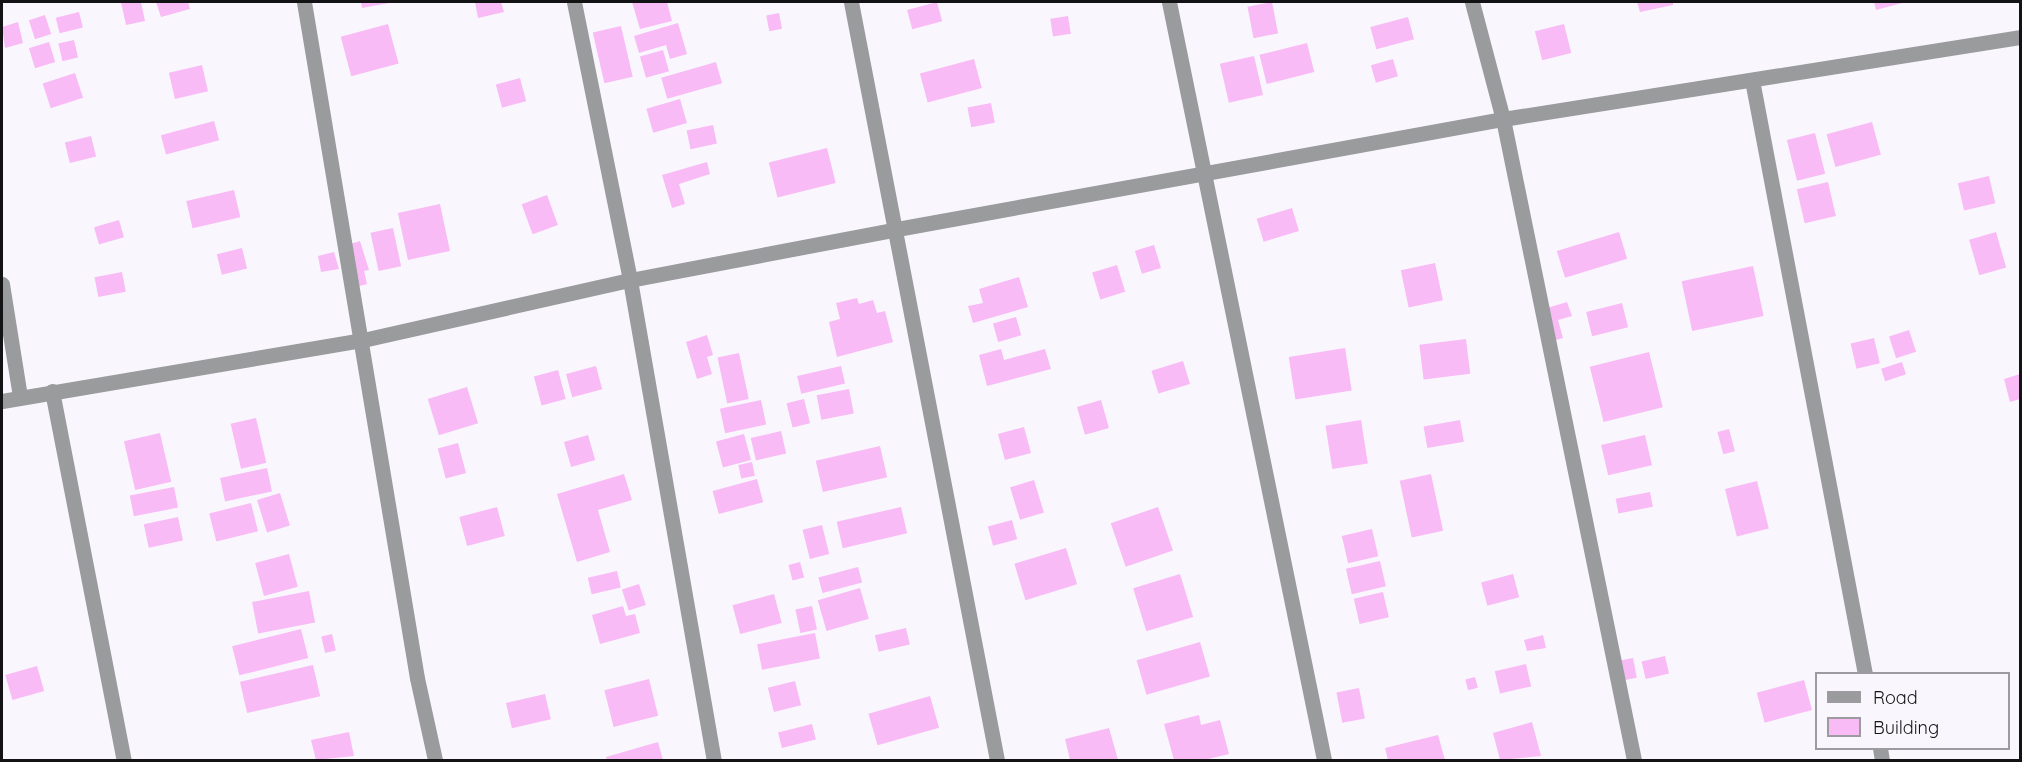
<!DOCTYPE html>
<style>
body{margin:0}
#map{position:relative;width:2022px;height:762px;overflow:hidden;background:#f9f7fd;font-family:Quicksand,sans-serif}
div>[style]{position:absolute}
.building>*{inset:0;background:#f8bbf6;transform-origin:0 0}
.minor>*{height:15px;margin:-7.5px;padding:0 7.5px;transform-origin:7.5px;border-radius:7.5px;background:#9a9b9d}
span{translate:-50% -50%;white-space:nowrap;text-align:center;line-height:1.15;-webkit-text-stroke:4.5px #f9f7fd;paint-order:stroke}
.frame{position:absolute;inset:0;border:3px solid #131214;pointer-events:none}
.legend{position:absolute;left:1815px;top:672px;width:195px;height:78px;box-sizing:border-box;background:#f9f7fd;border:2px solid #9d9ba0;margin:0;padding:8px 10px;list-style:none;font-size:18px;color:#131214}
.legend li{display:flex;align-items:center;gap:12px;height:30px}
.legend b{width:30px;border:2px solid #9d9ba0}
</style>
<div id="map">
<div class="building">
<div style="clip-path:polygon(121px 2px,141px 2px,145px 21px,126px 25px)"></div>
<div style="clip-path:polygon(156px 2px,188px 2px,190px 9px,161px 17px)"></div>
<div style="clip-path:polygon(361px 2px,389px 2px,389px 3px,362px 8px)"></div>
<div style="clip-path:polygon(475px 2px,501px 2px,504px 12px,478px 18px)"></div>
<div style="clip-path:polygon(632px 2px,667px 2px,672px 21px,640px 29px)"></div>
<div style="left:937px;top:2px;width:20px;height:31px;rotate:75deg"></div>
<div style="left:1272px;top:2px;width:32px;height:25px;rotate:79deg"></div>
<div style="clip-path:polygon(1637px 2px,1673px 2px,1673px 5px,1640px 12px)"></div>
<div style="clip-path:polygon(1874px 2px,1906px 2px,1876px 10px)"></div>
<div style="left:79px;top:12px;width:16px;height:24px;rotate:76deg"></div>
<div style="left:779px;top:13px;width:16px;height:13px;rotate:79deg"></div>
<div style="left:45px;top:15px;width:20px;height:17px;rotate:72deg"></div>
<div style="left:1068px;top:16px;width:18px;height:18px;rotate:81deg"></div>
<div style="left:1408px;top:17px;width:23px;height:39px;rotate:75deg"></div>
<div style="clip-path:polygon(18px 22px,23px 43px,5px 48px,2px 27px)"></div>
<div style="clip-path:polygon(678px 23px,687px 54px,670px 59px,666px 45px,639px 53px,634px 36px)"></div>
<div style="left:388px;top:24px;width:41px;height:49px;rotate:75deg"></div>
<div style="left:1564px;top:24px;width:30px;height:30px;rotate:76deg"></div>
<div style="left:621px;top:26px;width:52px;height:29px;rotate:77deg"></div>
<div style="left:74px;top:40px;width:18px;height:16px;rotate:77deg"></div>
<div style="left:49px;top:42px;width:21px;height:21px;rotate:73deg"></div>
<div style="left:1307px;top:43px;width:30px;height:49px;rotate:76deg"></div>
<div style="left:663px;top:50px;width:22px;height:24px;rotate:74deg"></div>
<div style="left:1254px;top:56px;width:40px;height:35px;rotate:77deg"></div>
<div style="left:974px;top:59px;width:30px;height:56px;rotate:75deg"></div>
<div style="left:1393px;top:59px;width:18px;height:23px;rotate:74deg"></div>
<div style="left:716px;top:62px;width:22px;height:57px;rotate:74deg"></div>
<div style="left:202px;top:65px;width:27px;height:34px;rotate:77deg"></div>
<div style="left:75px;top:73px;width:26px;height:34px;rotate:72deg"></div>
<div style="left:520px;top:78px;width:24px;height:25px;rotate:75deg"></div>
<div style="left:680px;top:99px;width:25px;height:35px;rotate:74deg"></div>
<div style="left:991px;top:103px;width:20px;height:24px;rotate:79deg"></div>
<div style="left:214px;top:121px;width:20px;height:55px;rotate:75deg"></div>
<div style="left:1872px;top:122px;width:34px;height:47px;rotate:75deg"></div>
<div style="left:713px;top:125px;width:19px;height:27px;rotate:78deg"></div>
<div style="left:1815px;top:133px;width:42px;height:29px;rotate:76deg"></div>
<div style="left:91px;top:136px;width:21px;height:27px;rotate:76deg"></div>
<div style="left:827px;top:148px;width:36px;height:60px;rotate:76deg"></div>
<div style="clip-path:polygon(707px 162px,710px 174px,679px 184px,685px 204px,672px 208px,662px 175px)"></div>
<div style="left:1989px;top:176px;width:28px;height:32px;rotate:77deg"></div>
<div style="left:1828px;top:182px;width:35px;height:32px;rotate:77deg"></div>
<div style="left:234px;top:190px;width:28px;height:49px;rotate:77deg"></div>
<div style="left:547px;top:195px;width:32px;height:27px;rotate:70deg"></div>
<div style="left:440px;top:204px;width:48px;height:43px;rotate:78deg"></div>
<div style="left:1292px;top:208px;width:24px;height:37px;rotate:73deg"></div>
<div style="left:119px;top:220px;width:18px;height:26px;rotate:74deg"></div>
<div style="left:393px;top:228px;width:39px;height:23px;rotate:78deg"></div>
<div style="left:1619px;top:232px;width:28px;height:65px;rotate:73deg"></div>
<div style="left:1996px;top:232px;width:37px;height:28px;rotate:74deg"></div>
<div style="clip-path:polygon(360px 241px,369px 270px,364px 271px,367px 284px,352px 288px,341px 247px)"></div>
<div style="left:1154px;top:245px;width:24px;height:20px;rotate:73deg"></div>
<div style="left:242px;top:248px;width:21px;height:26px;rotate:76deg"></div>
<div style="clip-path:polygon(334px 252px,339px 269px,321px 272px,318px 256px)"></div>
<div style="left:1435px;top:263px;width:38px;height:35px;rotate:78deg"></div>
<div style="left:1117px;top:265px;width:28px;height:26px;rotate:73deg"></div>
<div style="left:1753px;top:266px;width:51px;height:73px;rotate:78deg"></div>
<div style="left:122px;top:272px;width:20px;height:28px;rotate:79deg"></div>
<div style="clip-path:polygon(1019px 277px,1028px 307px,973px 323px,968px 306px,983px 303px,979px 289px)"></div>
<div style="clip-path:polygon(857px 298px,859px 304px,873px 300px,877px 313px,885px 311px,893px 342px,837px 357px,829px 322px,840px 319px,836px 303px)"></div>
<div style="clip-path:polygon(1567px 302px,1572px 316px,1558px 320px,1563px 338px,1546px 343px,1537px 311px)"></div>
<div style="left:1622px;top:303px;width:25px;height:37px;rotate:76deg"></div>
<div style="left:1016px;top:317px;width:19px;height:24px;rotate:74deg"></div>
<div style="left:1909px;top:330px;width:23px;height:21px;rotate:72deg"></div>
<div style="clip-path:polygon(707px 335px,713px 355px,707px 357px,712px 374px,697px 379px,686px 342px)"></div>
<div style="left:1874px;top:338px;width:26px;height:24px;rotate:77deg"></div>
<div style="left:1466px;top:339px;width:35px;height:47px;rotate:83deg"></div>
<div style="left:1345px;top:348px;width:43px;height:57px;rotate:81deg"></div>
<div style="clip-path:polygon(1001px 349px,1004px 360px,1045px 349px,1051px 369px,987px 386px,979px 355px)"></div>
<div style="left:1649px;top:352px;width:57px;height:61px;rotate:76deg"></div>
<div style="left:739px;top:353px;width:47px;height:22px;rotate:78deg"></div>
<div style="left:1183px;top:361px;width:24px;height:33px;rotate:73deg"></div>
<div style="left:1902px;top:362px;width:13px;height:22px;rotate:72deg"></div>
<div style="left:596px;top:366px;width:24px;height:31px;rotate:75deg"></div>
<div style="left:841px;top:366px;width:18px;height:45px;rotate:77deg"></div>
<div style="left:558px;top:370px;width:30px;height:25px;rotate:75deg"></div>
<div style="clip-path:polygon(2020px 374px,2020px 399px,2010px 402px,2004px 379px)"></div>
<div style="left:467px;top:387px;width:38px;height:41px;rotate:73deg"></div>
<div style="left:849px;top:389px;width:25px;height:33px;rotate:79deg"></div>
<div style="left:804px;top:399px;width:25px;height:18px;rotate:76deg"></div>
<div style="left:761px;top:400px;width:25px;height:42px;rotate:78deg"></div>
<div style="left:1101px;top:400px;width:29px;height:25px;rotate:74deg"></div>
<div style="left:256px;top:418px;width:46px;height:26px;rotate:77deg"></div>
<div style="left:1361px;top:420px;width:44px;height:36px;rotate:81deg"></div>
<div style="left:1460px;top:420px;width:22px;height:37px;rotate:80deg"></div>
<div style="left:1024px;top:427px;width:27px;height:27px;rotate:75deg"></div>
<div style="left:1729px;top:429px;width:23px;height:12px;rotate:75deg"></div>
<div style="left:781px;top:431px;width:23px;height:31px;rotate:77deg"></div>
<div style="left:160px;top:433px;width:50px;height:37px;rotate:77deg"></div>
<div style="left:744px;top:434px;width:27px;height:29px;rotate:75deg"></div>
<div style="left:588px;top:435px;width:26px;height:25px;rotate:74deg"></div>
<div style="left:1645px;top:435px;width:31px;height:45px;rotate:77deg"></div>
<div style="left:458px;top:443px;width:31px;height:21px;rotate:75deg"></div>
<div style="left:880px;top:446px;width:32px;height:66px;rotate:77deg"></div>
<div style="left:752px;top:462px;width:14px;height:14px;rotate:78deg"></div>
<div style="left:267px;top:468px;width:24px;height:48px;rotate:78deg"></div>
<div style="clip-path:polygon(624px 474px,632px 500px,598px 510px,610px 552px,577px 562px,557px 494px)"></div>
<div style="left:1431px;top:474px;width:58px;height:32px;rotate:78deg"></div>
<div style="left:757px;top:479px;width:24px;height:46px;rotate:75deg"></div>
<div style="left:1034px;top:480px;width:34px;height:25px;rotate:73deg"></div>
<div style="left:1757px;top:481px;width:49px;height:33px;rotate:76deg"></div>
<div style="left:174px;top:487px;width:21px;height:45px;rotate:79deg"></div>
<div style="left:1650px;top:492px;width:15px;height:35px;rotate:79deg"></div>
<div style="left:280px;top:493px;width:34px;height:24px;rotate:73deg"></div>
<div style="left:251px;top:503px;width:29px;height:43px;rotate:76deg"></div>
<div style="left:497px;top:507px;width:30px;height:39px;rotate:75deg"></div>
<div style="left:901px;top:507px;width:27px;height:66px;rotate:77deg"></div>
<div style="left:1158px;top:507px;width:46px;height:50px;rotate:71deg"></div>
<div style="left:178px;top:517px;width:24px;height:35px;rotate:78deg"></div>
<div style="left:1012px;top:520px;width:20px;height:25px;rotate:75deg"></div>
<div style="left:822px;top:525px;width:30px;height:20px;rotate:76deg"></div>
<div style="left:1372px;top:529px;width:28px;height:31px;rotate:77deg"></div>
<div style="left:1066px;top:548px;width:38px;height:54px;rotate:73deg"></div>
<div style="left:289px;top:554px;width:34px;height:35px;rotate:75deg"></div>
<div style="left:1380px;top:561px;width:26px;height:35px;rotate:77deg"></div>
<div style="left:800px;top:562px;width:16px;height:12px;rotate:75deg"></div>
<div style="left:858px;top:567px;width:16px;height:41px;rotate:75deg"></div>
<div style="left:617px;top:571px;width:17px;height:30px;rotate:77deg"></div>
<div style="left:1180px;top:574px;width:45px;height:49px;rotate:73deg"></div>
<div style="left:1513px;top:574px;width:24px;height:33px;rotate:75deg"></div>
<div style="left:639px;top:584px;width:22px;height:18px;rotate:72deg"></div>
<div style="left:860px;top:588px;width:32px;height:44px;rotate:74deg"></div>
<div style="left:309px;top:591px;width:32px;height:58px;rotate:79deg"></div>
<div style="left:1383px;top:592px;width:26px;height:30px;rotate:77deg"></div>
<div style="left:774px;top:594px;width:30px;height:43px;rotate:75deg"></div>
<div style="clip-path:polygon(623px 606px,626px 616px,635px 614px,640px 633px,600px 644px,592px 615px)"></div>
<div style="left:812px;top:606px;width:24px;height:17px;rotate:78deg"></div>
<div style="left:906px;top:628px;width:17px;height:32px;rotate:77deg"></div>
<div style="left:301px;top:629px;width:30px;height:71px;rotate:76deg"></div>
<div style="left:815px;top:633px;width:26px;height:59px;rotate:79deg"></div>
<div style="left:332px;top:634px;width:17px;height:11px;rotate:77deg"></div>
<div style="clip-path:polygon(1543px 635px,1546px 648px,1527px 651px,1524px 640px)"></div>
<div style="left:1200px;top:642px;width:36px;height:66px;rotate:74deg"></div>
<div style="left:1665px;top:656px;width:18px;height:24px;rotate:77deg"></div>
<div style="left:1633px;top:658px;width:20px;height:12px;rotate:79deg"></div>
<div style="left:1526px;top:664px;width:23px;height:32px;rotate:77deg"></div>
<div style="left:313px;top:665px;width:32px;height:75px;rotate:77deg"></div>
<div style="left:37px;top:666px;width:26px;height:33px;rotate:74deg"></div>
<div style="left:1475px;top:677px;width:11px;height:10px;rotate:75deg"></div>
<div style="left:649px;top:679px;width:38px;height:46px;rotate:76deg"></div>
<div style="left:1804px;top:680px;width:31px;height:49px;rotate:75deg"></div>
<div style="left:795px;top:681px;width:25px;height:28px;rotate:76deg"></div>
<div style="left:1359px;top:688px;width:31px;height:23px;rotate:79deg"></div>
<div style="left:545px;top:694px;width:26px;height:40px;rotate:77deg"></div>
<div style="left:930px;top:696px;width:33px;height:64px;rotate:74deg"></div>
<div style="clip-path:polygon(1199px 715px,1201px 725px,1220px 720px,1229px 754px,1204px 760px,1174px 760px,1164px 724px)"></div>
<div style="clip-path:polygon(1532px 722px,1541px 756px,1500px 760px,1493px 733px)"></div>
<div style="left:812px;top:724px;width:16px;height:35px;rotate:76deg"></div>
<div style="clip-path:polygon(1109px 728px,1118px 760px,1070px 760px,1065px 739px)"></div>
<div style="clip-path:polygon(349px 732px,354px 756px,316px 760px,311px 740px)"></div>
<div style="clip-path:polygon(1438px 735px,1445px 760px,1388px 760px,1385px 748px)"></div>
<div style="clip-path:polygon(658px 742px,663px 760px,607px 760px,606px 757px)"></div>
</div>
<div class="minor">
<div style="left:304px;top:2px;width:685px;rotate:80.51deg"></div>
<div style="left:417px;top:678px;width:84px;rotate:77.6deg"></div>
<div style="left:574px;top:2px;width:284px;rotate:78.6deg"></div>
<div style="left:630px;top:280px;width:487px;rotate:80.1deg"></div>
<div style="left:851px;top:2px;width:772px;rotate:79.1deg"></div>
<div style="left:1169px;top:2px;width:774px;rotate:78.44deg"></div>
<div style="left:1472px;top:2px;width:121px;rotate:75.2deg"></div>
<div style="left:1503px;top:119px;width:654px;rotate:78.45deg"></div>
<div style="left:1752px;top:80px;width:605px;rotate:79.23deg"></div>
<div style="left:2px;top:284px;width:114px;rotate:80.9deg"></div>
<div style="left:52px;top:391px;width:376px;rotate:79deg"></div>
<div style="left:2px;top:401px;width:366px;rotate:-9.6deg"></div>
<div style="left:363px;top:340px;width:274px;rotate:-12.7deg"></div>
<div style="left:630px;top:280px;width:272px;rotate:-10.8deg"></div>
<div style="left:897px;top:229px;width:616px;rotate:-10.29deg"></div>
<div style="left:1503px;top:119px;width:523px;rotate:-9.01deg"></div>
<div style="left:1880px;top:748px;width:12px;rotate:81deg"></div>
</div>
<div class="frame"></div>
<ul class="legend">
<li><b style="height:8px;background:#9a9b9d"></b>Road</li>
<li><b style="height:16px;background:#f8bbf6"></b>Building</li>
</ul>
</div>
